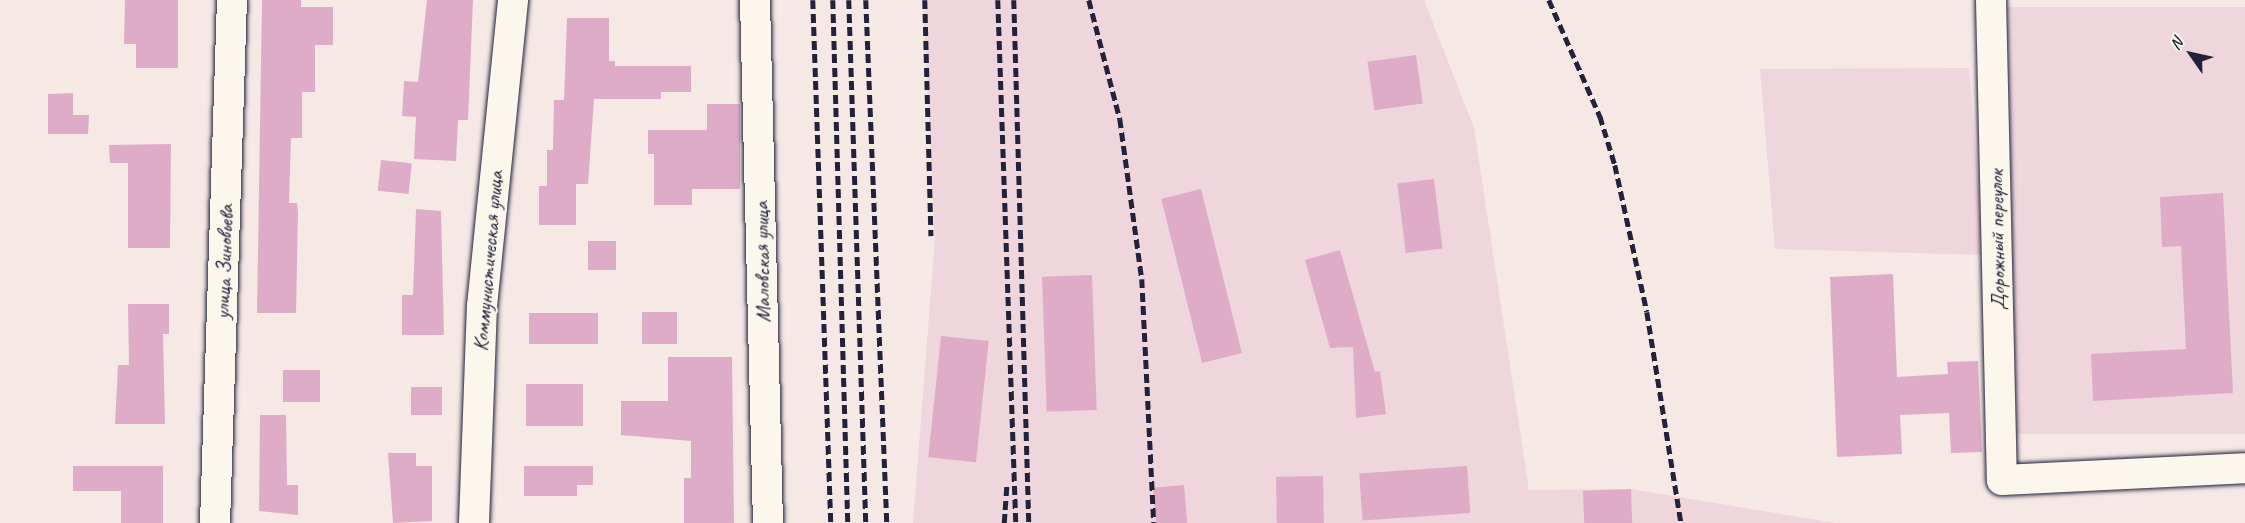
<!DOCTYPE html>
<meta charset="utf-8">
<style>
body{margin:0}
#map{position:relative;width:2245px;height:523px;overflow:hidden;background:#f5e8e5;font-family:Caveat,sans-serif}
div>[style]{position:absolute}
.built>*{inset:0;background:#eed6dc;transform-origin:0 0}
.building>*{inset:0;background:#dfacc8;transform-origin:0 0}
.roads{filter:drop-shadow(0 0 2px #22223b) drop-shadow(0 0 2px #22223b)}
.minor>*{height:30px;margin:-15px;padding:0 15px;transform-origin:15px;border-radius:15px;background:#fbf7ec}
.rail>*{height:4.5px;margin-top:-2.25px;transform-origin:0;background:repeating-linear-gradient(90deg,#22223b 0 9px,transparent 0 13.5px)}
span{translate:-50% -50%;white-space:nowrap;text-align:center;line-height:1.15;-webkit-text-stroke:4.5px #fbf7ec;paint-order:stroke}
.street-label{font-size:21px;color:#22223b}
.north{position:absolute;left:2161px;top:24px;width:60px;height:60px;-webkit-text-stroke:4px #fbf7ec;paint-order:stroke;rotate:304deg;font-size:16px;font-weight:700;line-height:24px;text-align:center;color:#22223b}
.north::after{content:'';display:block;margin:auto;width:21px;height:27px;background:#22223b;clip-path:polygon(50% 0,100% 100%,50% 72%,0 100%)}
</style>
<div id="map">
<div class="built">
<div style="clip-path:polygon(923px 0,1424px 0,1474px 128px,1529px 490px,1631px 489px,1835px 523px,913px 523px,935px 239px)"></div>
<div style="left:2245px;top:7px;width:427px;height:239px;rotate:90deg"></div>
<div style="clip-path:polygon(1969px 68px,1984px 255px,1775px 249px,1760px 69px)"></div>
</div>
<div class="building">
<div style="clip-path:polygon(125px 0,178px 0,178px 68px,136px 68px,136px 44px,124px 44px)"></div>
<div style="clip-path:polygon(262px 0,301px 0,301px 7px,333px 7px,333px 45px,315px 45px,315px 92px,302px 92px,302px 138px,291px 138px,289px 203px,297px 203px,298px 212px,296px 313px,257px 313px)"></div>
<div style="clip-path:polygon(427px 0,473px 0,468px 120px,458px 120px,456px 161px,414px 159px,416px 117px,402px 116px,404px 81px,418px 82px)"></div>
<div style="clip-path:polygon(567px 18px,609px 18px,609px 61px,615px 61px,615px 66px,691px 66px,691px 92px,661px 92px,661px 99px,594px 99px,588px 184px,576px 184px,576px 225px,539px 225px,539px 186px,547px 186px,547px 150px,553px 150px,554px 100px,564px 100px)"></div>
<div style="left:1416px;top:55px;width:49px;height:49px;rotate:82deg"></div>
<div style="clip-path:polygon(73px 93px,73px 115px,89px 115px,88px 134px,48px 134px,48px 94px)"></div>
<div style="clip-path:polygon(707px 104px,740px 104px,740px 189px,692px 189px,692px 205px,654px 205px,654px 154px,648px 154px,648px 130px,707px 130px)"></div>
<div style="clip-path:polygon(171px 144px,170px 248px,128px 248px,128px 163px,110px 163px,109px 145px)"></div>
<div style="left:381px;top:160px;width:31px;height:31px;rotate:6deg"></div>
<div style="left:1434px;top:179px;width:70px;height:37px;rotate:83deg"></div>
<div style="left:1201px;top:189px;width:169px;height:41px;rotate:76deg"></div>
<div style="clip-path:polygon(2223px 193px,2233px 393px,2093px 401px,2091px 354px,2186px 349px,2181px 246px,2162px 247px,2160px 197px)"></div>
<div style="clip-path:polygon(416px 209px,441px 211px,444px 335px,402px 335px,402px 295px,413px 295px)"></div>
<div style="left:588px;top:241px;width:28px;height:29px"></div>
<div style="clip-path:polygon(1340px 250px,1375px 372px,1380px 371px,1386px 414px,1356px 418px,1353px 347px,1330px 348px,1305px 260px)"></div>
<div style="clip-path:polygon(1893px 274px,1897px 377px,1948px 374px,1947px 362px,1978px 361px,1982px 452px,1951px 453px,1949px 413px,1900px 415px,1902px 454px,1837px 457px,1830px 277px)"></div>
<div style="left:1092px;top:275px;width:135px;height:50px;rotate:88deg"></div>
<div style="clip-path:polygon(128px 304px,169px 304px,169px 334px,163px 334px,165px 424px,115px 424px,118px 365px,129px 365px)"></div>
<div style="left:642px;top:312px;width:35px;height:32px"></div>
<div style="left:529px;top:313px;width:69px;height:31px"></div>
<div style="left:941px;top:336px;width:48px;height:122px;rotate:6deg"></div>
<div style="clip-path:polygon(668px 357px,732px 357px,734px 523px,684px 523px,684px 478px,691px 478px,691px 441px,621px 435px,621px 401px,668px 401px)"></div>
<div style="left:283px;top:370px;width:37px;height:32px"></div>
<div style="left:526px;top:384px;width:57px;height:42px"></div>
<div style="left:411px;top:387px;width:31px;height:28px"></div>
<div style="clip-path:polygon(260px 415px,286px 415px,287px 485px,298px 485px,298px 515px,259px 511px)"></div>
<div style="clip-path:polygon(388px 453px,416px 453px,416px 466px,432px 466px,432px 521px,393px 523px)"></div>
<div style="clip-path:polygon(73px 466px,163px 466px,163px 523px,121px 523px,121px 491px,73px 491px)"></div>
<div style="clip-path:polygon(524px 466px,593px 466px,593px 485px,577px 485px,577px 496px,524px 496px)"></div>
<div style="left:1467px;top:466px;width:47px;height:108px;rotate:86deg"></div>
<div style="left:1323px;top:476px;width:47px;height:47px;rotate:89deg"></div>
<div style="left:1184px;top:485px;width:38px;height:31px;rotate:85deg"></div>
<div style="left:1631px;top:489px;width:34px;height:48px;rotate:88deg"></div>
</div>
<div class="roads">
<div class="minor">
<div style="left:755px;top:0;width:523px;rotate:88.58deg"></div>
<div style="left:1991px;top:0;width:480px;rotate:88.7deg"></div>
<div style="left:2002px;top:480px;width:243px;rotate:-2.8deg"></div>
<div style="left:215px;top:523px;width:523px;rotate:-88.14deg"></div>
<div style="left:474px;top:523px;width:217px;rotate:-87.9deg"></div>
<div style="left:482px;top:306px;width:308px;rotate:-84.2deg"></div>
</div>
</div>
<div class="rail">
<div style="left:813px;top:0;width:523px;rotate:88.03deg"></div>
<div style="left:833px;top:0;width:523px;rotate:88.36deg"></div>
<div style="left:849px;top:0;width:523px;rotate:88.14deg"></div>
<div style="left:866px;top:0;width:523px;rotate:87.7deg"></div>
<div style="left:925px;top:0;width:236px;rotate:88.5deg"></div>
<div style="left:998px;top:0;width:523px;rotate:88.03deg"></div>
<div style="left:1014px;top:0;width:523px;rotate:88.36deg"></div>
<div style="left:1089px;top:0;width:123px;rotate:75.4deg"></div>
<div style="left:1120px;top:119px;width:162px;rotate:82.2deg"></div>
<div style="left:1142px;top:279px;width:244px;rotate:87.2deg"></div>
<div style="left:1549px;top:0;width:127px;rotate:66.3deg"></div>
<div style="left:1600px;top:116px;width:51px;rotate:73deg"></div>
<div style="left:1615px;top:165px;width:150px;rotate:77.7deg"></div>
<div style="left:1647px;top:312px;width:214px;rotate:80.8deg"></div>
<div style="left:1004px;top:523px;width:39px;rotate:-86deg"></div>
</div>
<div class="street-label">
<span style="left:1997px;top:240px;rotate:-91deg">Дорожный переулок</span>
<span style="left:488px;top:261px;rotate:-85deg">Коммунистическая улица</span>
<span style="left:224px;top:262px;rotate:-88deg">улица Зиновьева</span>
<span style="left:762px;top:262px;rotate:-91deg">Маловская улица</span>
</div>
<div class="north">N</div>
</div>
